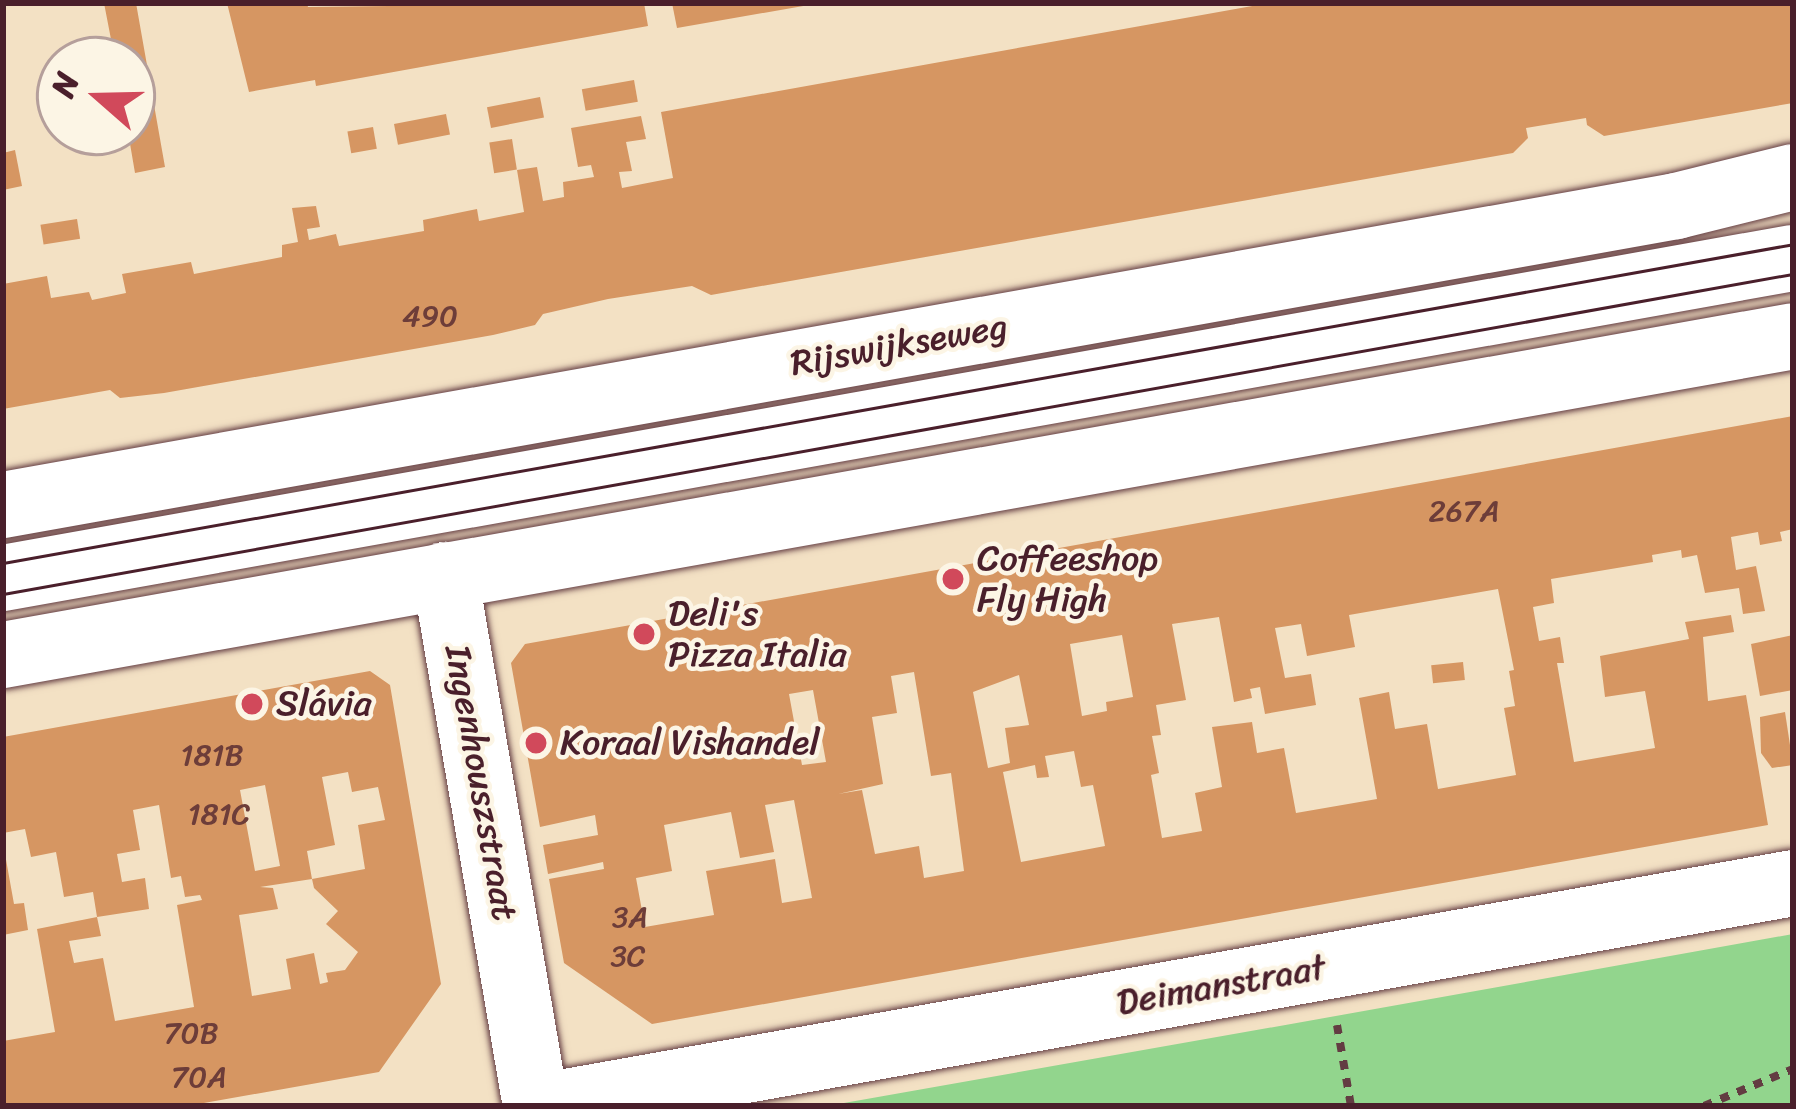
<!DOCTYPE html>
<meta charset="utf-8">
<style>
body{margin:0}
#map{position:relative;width:1796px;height:1109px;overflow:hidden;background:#f3e1c4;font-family:Sriracha,sans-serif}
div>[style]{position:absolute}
.green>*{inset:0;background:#92d58d}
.building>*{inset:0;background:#d69662;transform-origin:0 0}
.path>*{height:8px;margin-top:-4px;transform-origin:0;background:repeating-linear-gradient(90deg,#633c42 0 9px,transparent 0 18px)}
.roads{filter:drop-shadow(0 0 3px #633c42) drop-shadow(0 0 3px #633c42)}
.minor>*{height:66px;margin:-33px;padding:0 33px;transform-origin:33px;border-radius:33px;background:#fff}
.major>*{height:66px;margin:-33px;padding:0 33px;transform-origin:33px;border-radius:33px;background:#fff}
.tram>*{height:3px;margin:-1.5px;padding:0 1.5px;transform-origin:1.5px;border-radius:1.5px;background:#4a1f2b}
.dots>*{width:33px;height:33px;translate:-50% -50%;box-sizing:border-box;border:6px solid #fcf5e5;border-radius:50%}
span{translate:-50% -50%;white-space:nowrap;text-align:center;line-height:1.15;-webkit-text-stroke:9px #fcf5e5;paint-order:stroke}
.number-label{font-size:30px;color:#6d3d39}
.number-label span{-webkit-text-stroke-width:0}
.street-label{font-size:36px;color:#4a1f2b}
.poi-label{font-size:36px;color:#4a1f2b}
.left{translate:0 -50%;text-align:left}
.frame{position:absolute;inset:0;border:6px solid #4a1f2b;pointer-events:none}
.north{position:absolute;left:36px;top:36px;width:120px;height:120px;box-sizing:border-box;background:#fcf5e5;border:3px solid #b59f9b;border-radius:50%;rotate:290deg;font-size:33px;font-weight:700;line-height:48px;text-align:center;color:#4a1f2b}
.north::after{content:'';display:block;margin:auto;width:42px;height:54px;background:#d1495b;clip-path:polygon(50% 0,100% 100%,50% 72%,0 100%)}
</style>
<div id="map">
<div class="green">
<div style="clip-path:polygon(1793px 934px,1793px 1106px,827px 1106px,1319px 1019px)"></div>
</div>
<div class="building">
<div style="clip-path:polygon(104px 3px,136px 3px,165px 167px,135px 173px,128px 132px,132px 132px,132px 60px,115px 60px)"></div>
<div style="clip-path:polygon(227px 3px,307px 3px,308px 7px,644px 3px,648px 26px,316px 86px,315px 80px,249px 92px)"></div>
<div style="clip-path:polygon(672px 3px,809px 3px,809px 5px,677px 28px)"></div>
<div style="clip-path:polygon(1269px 3px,1793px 3px,1793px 103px,1604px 136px,1587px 125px,1586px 118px,1526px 128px,1528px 138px,1513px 153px,711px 295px,692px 286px,608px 299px,543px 314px,535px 325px,493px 335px,164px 393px,120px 398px,110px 390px,3px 409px,3px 284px,47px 276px,51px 298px,89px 292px,92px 300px,126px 293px,122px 274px,191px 262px,194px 274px,282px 257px,282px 245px,298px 242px,292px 208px,316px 206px,320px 227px,307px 229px,309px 240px,336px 234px,339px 246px,424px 231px,423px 220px,477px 209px,479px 221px,524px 212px,517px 170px,537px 167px,543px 201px,564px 197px,563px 182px,594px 177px,591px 165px,578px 167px,571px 128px,641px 116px,646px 139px,626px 142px,632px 171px,619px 172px,622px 188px,673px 178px,661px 112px)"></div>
<div style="left:634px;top:80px;width:22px;height:53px;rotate:80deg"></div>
<div style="left:540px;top:97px;width:21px;height:54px;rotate:79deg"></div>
<div style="left:446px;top:114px;width:21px;height:53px;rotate:79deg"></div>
<div style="left:373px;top:127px;width:22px;height:26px;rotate:80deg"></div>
<div style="left:512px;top:139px;width:31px;height:23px;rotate:81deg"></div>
<div style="clip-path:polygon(15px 150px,22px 186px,3px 190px,3px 153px)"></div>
<div style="left:77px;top:219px;width:20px;height:37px;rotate:81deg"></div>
<div style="clip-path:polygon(evenodd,1793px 416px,1793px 529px,1780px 532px,1782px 541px,1760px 545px,1758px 532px,1731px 537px,1736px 570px,1756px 566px,1765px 611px,1743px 614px,1739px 588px,1705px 593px,1697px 555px,1682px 558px,1681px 550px,1652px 555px,1653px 562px,1551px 579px,1554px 603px,1533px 607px,1539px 641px,1560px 637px,1564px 663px,1557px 663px,1574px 762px,1655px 748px,1645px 691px,1605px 697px,1600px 656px,1689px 639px,1685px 622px,1731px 615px,1734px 632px,1703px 637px,1708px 701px,1746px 695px,1768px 825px,652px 1024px,564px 963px,549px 879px,604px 869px,603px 862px,548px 874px,543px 845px,598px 835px,595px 815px,540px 827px,511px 663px,525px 644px,1793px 416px,1498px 589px,1514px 670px,1509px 671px,1515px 706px,1504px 708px,1516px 775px,1438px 789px,1427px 724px,1395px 729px,1389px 692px,1359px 698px,1377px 799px,1296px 813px,1284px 748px,1257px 753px,1252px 722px,1212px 727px,1222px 787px,1195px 793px,1202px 831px,1162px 838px,1151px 775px,1159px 773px,1152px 736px,1161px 735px,1156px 705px,1186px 700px,1172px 624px,1219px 617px,1234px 702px,1252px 698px,1250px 689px,1260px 687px,1265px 714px,1316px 705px,1311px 674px,1285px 678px,1275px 628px,1301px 624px,1307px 656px,1355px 647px,1349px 615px,1498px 589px,1793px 416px,1122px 635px,1133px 697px,1106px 702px,1107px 711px,1082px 716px,1070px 644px,1122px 635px,1793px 416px,914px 672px,931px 776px,951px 773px,964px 871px,924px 878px,919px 846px,875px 854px,862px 790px,838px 794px,883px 784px,872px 717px,897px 713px,891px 676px,914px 672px,1793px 416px,1019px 675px,1029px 725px,1005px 728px,1010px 763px,988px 768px,973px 692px,1019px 675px,1793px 416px,813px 690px,826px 762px,802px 765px,789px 694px,813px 690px,1793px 416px,1074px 751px,1081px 787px,1093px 785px,1105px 846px,1021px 862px,1003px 772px,1035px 765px,1037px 778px,1049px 777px,1045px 756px,1074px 751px,1793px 416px,794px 800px,812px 898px,782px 903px,775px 859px,706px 871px,714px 915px,645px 927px,636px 878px,672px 871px,664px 825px,731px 812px,740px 858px,774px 852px,765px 805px,794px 800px)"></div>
<div style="clip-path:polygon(1793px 635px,1793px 690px,1760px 696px,1751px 644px)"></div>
<div style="left:1463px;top:662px;width:18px;height:32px;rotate:84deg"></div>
<div style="clip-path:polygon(evenodd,370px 671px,390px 685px,441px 984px,379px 1072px,187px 1106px,3px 1106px,3px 1041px,55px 1032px,37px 929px,97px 917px,101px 936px,69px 941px,74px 963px,103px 958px,115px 1021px,194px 1007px,177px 905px,202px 900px,200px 895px,185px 897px,181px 876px,171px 878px,159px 805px,133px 810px,140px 850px,117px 854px,122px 882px,145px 878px,149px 909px,97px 917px,93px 892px,64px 897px,56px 852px,31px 857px,25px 829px,3px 833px,3px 737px,370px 671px,348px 772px,352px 792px,378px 787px,385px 820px,358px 825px,365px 869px,312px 879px,314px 888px,338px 911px,326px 924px,358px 952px,345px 970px,326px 973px,328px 982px,320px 984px,314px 953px,286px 959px,291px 989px,252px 996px,239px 915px,278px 909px,273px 888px,260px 887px,312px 879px,307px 851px,335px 845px,322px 777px,348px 772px,370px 671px,265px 785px,280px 866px,255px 871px,240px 790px,265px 785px)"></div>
<div style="clip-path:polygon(1785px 712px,1793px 765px,1772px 768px,1761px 753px,1760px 717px)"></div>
<div style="clip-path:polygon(5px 854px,14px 904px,24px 903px,28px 930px,3px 935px)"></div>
</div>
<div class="path">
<div style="left:1337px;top:1025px;width:82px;rotate:80.2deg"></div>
<div style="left:1704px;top:1106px;width:96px;rotate:-22.6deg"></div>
</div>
<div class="roads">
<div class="minor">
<div style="left:445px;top:575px;width:539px;rotate:80.28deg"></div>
<div style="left:3px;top:578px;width:1818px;rotate:-10.14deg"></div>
<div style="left:544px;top:1106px;width:1269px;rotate:-10.12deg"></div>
</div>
<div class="major">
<div style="left:3px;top:505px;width:1700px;rotate:-10.13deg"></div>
<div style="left:1676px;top:206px;width:121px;rotate:-13.9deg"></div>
<div style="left:3px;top:655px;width:1818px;rotate:-10.1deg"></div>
</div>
</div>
<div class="tram">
<div style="left:3px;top:563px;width:1818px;rotate:-10.1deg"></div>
<div style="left:3px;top:594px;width:1818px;rotate:-10.14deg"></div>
</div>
<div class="dots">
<div style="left:953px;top:579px;background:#d1495b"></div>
<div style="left:644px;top:634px;background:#d1495b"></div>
<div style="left:252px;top:704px;background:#d1495b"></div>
<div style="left:536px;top:743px;background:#d1495b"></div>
</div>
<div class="number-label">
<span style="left:430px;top:316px">490</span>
<span style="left:1464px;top:511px">267A</span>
<span style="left:212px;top:755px">181B</span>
<span style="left:219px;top:814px">181C</span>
<span style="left:630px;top:917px">3A</span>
<span style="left:628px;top:956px">3C</span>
<span style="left:191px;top:1033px">70B</span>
<span style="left:199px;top:1077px">70A</span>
</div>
<div class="street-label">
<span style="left:899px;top:345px;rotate:-10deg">Rijswijkseweg</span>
<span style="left:481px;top:783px;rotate:80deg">Ingenhouszstraat</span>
<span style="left:1221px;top:985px;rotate:-10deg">Deimanstraat</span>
</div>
<div class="poi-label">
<span class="left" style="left:977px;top:579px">Coffeeshop<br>Fly High</span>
<span class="left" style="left:668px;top:634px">Deli's<br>Pizza Italia</span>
<span class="left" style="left:276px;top:704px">Slávia</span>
<span class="left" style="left:560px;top:743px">Koraal Vishandel</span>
</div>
<div class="frame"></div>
<div class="north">N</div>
</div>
